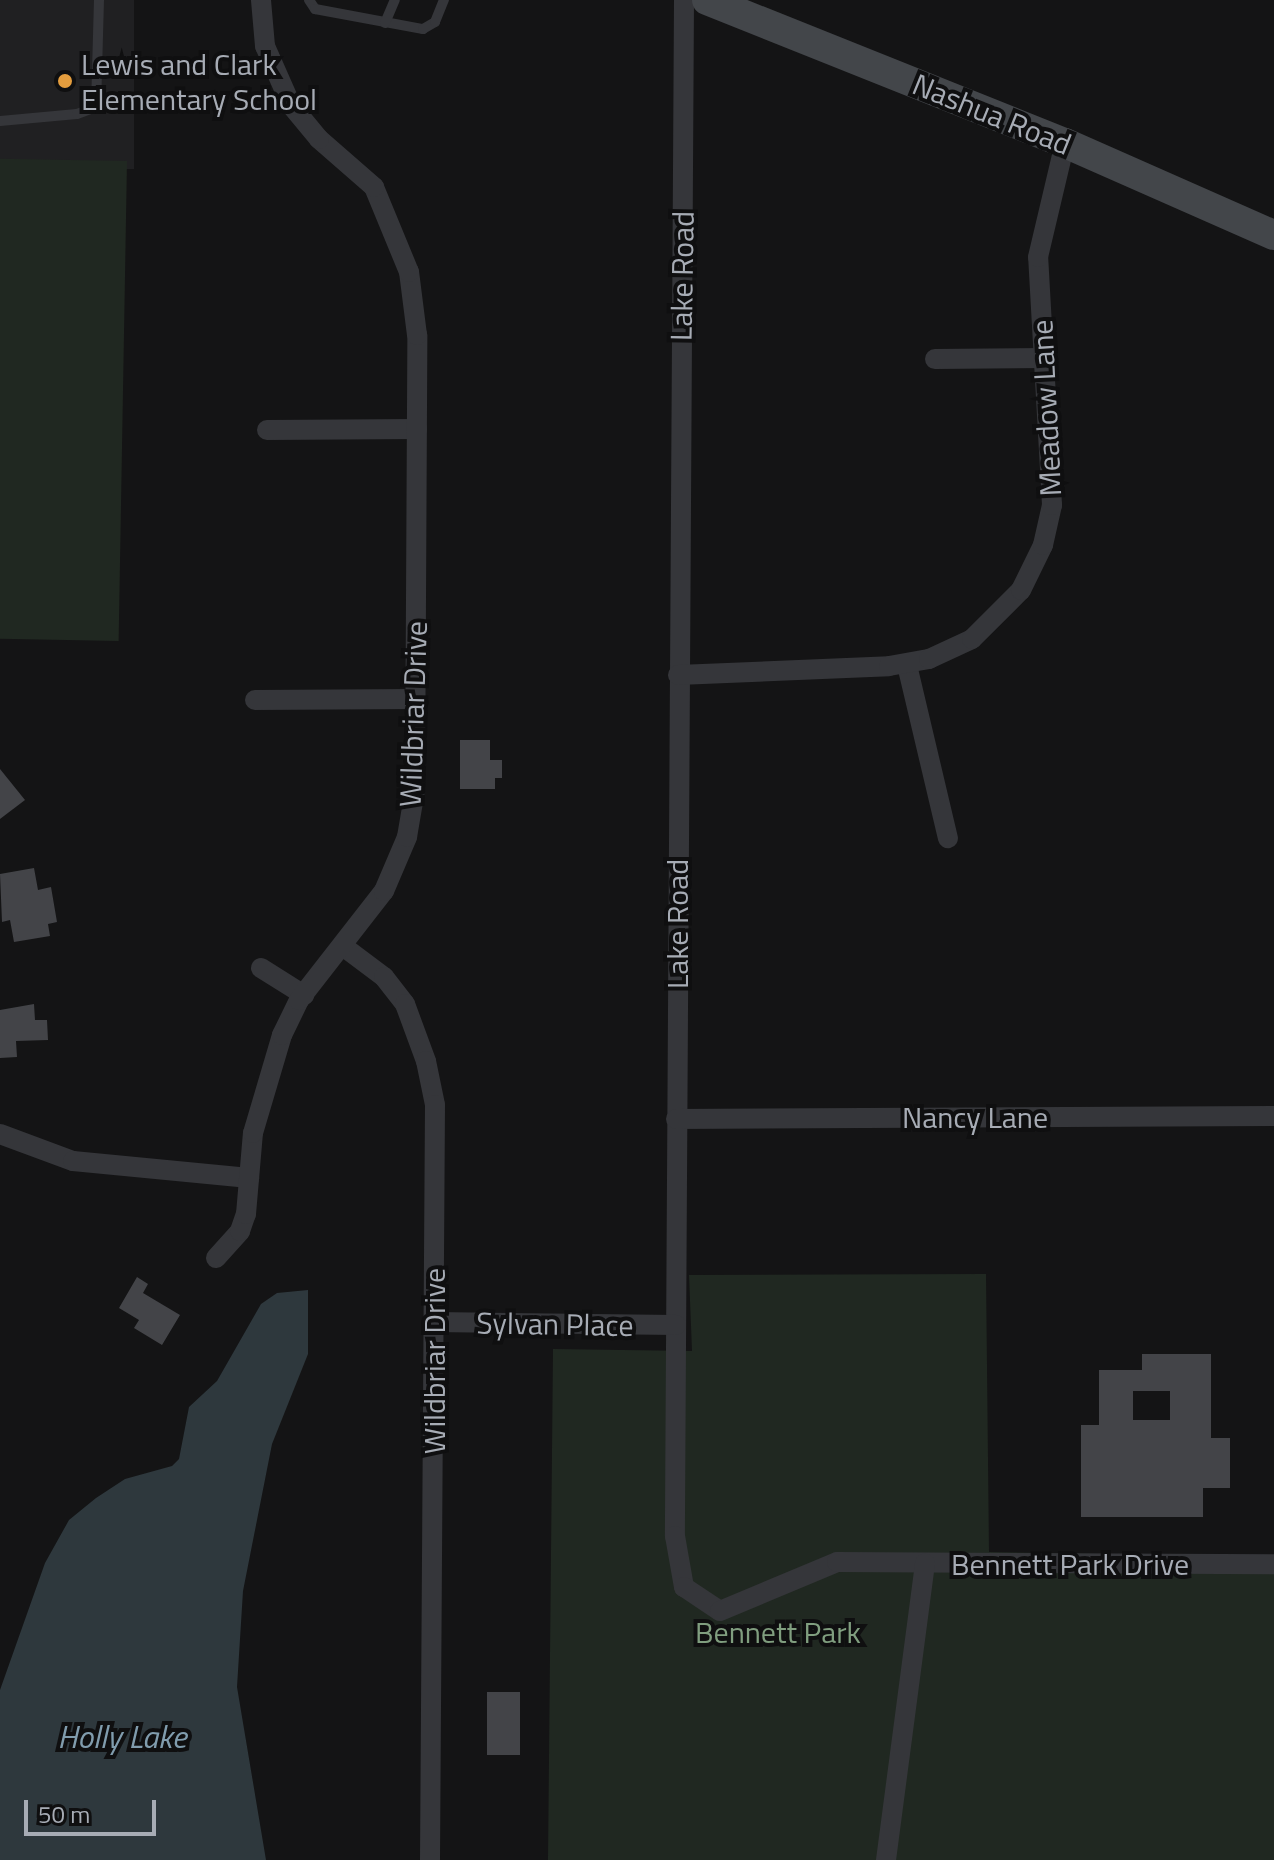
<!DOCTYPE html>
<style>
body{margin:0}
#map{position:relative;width:1274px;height:1860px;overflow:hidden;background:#141415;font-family:"Titillium Web",sans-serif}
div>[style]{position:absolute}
.built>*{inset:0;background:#202022;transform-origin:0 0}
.green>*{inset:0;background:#202821;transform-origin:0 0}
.water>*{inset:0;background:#2e383d}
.building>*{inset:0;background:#434448;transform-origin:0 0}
.lane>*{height:10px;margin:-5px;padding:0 5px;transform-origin:5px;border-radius:5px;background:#35363a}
.street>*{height:20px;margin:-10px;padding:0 10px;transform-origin:10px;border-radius:10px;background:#35363a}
.secondary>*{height:30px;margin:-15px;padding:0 15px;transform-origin:15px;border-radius:15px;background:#43464a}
.dots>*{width:22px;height:22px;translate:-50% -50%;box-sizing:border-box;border:4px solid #0f0f10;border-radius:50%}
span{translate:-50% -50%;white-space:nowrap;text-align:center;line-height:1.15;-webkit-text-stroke:8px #0f0f10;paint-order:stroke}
.poi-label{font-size:30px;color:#a7acb5}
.left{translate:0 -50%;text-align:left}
.street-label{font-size:30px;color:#a7acb5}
.park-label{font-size:30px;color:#809e7f}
.water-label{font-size:32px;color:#809cad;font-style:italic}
.scale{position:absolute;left:24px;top:1800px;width:132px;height:36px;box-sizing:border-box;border:4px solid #a7acb5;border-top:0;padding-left:10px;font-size:24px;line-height:28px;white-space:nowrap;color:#a7acb5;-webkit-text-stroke:6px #0f0f10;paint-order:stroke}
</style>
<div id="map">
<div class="built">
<div style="left:0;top:0;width:134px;height:169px"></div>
</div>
<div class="green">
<div style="left:127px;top:161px;width:480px;height:127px;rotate:91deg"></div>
<div style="clip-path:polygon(986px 1274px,989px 1552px,1274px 1557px,1274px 1860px,548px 1860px,553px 1349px,692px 1351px,689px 1275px)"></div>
</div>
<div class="water">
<div style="clip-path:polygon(308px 1290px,308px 1354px,272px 1444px,243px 1591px,237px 1687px,266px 1860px,0 1860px,0 1690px,45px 1563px,69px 1520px,96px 1498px,125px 1479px,172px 1466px,179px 1459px,189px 1407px,217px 1381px,261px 1304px,277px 1293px)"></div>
</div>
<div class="building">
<div style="clip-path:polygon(460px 740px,490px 740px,490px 760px,502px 760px,502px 778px,495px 778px,495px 789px,460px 789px)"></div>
<div style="clip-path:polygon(0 769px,25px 800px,0 819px)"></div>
<div style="clip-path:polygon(34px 868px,38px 890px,51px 887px,57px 922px,48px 924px,50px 936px,14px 942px,10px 920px,2px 922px,0 874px)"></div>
<div style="clip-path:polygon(34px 1004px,35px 1020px,47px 1020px,48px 1040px,16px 1041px,17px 1057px,0 1058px,0 1010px)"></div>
<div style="clip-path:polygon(137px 1277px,148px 1284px,143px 1293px,180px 1315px,162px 1345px,134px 1328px,139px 1320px,119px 1308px)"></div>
<div style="clip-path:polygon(evenodd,1142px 1354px,1211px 1354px,1211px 1438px,1230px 1438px,1230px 1488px,1203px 1488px,1203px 1517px,1081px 1517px,1081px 1425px,1099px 1425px,1099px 1370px,1142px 1370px,1142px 1354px,1133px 1391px,1170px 1391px,1170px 1420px,1133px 1420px,1133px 1391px)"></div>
<div style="left:487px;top:1692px;width:33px;height:63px"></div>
</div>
<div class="lane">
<div style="left:309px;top:0;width:11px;rotate:56deg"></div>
<div style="left:315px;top:9px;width:110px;rotate:10.5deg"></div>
<div style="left:423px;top:29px;width:14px;rotate:-30deg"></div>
<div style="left:435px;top:22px;width:24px;rotate:-68deg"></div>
<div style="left:385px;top:23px;width:25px;rotate:-67deg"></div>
<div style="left:0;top:121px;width:77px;rotate:-5.2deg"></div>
<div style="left:77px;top:114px;width:20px;rotate:-20deg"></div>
<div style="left:96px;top:107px;width:107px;rotate:-88.4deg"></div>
</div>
<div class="street">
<div style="left:684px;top:0;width:1536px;rotate:90.34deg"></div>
<div style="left:675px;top:1536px;width:52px;rotate:80deg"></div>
<div style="left:684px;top:1587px;width:43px;rotate:33.7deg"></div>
<div style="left:720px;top:1611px;width:127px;rotate:-22.7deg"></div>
<div style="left:837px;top:1562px;width:437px;rotate:0.3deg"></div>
<div style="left:935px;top:359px;width:110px;rotate:-0.5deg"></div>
<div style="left:267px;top:430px;width:150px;rotate:-0.4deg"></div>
<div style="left:907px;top:665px;width:178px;rotate:76.7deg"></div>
<div style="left:678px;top:675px;width:211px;rotate:-2.4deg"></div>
<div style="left:889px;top:666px;width:41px;rotate:-9.9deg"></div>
<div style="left:929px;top:659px;width:47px;rotate:-24.9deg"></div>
<div style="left:972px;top:639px;width:69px;rotate:-45deg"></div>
<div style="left:1021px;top:590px;width:50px;rotate:-63.9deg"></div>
<div style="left:1043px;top:545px;width:41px;rotate:-77.3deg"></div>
<div style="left:1052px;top:505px;width:248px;rotate:-93.2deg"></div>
<div style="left:1038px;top:257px;width:117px;rotate:-76.7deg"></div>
<div style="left:255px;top:700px;width:160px;rotate:-0.4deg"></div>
<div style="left:344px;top:947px;width:50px;rotate:36.9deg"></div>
<div style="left:384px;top:977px;width:34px;rotate:52deg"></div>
<div style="left:405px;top:1004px;width:61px;rotate:69.8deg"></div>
<div style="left:426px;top:1061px;width:45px;rotate:78.4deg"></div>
<div style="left:435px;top:1105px;width:755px;rotate:90.38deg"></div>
<div style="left:261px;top:968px;width:51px;rotate:32.1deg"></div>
<div style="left:676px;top:1119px;width:598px;rotate:-0.29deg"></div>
<div style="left:0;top:1134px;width:78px;rotate:20.3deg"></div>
<div style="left:73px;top:1161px;width:177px;rotate:5.5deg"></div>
<div style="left:216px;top:1258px;width:36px;rotate:-48deg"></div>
<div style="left:240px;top:1231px;width:18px;rotate:-71deg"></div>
<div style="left:246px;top:1214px;width:81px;rotate:-85.1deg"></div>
<div style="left:253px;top:1133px;width:102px;rotate:-73.5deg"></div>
<div style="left:282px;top:1035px;width:39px;rotate:-64deg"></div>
<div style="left:299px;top:1000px;width:138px;rotate:-52.1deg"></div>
<div style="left:384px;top:891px;width:59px;rotate:-66.9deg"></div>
<div style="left:407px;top:837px;width:48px;rotate:-80.3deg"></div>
<div style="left:415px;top:790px;width:455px;rotate:-89.7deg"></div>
<div style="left:417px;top:335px;width:64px;rotate:-97.2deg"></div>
<div style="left:409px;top:272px;width:92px;rotate:-112.4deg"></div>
<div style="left:374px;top:187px;width:73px;rotate:-138.9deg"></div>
<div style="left:319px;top:139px;width:44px;rotate:-129.5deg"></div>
<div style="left:291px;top:105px;width:64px;rotate:-113.8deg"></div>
<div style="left:265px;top:46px;width:46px;rotate:-95deg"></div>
<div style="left:434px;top:1322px;width:242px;rotate:0.7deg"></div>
<div style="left:886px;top:1860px;width:299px;rotate:-82.5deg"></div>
</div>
<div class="secondary">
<div style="left:707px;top:0;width:386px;rotate:21.8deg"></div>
<div style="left:1065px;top:143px;width:228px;rotate:23.8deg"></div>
</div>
<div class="dots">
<div style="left:65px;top:81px;background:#e49d3e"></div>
</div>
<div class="poi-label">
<span class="left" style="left:81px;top:81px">Lewis and Clark<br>Elementary School</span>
</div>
<div class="street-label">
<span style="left:992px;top:114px;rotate:22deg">Nashua Road</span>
<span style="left:682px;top:276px;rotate:-89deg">Lake Road</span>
<span style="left:1046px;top:408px;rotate:-93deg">Meadow Lane</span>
<span style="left:413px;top:714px;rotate:-88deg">Wildbriar Drive</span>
<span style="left:677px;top:924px;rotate:-90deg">Lake Road</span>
<span style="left:975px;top:1117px">Nancy Lane</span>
<span style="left:555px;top:1324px;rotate:1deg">Sylvan Place</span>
<span style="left:434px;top:1361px;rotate:-90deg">Wildbriar Drive</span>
<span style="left:1070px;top:1564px">Bennett Park Drive</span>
</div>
<div class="park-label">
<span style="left:778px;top:1632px">Bennett Park</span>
</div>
<div class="water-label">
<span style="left:122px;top:1736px">Holly Lake</span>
</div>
<div class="scale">50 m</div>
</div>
